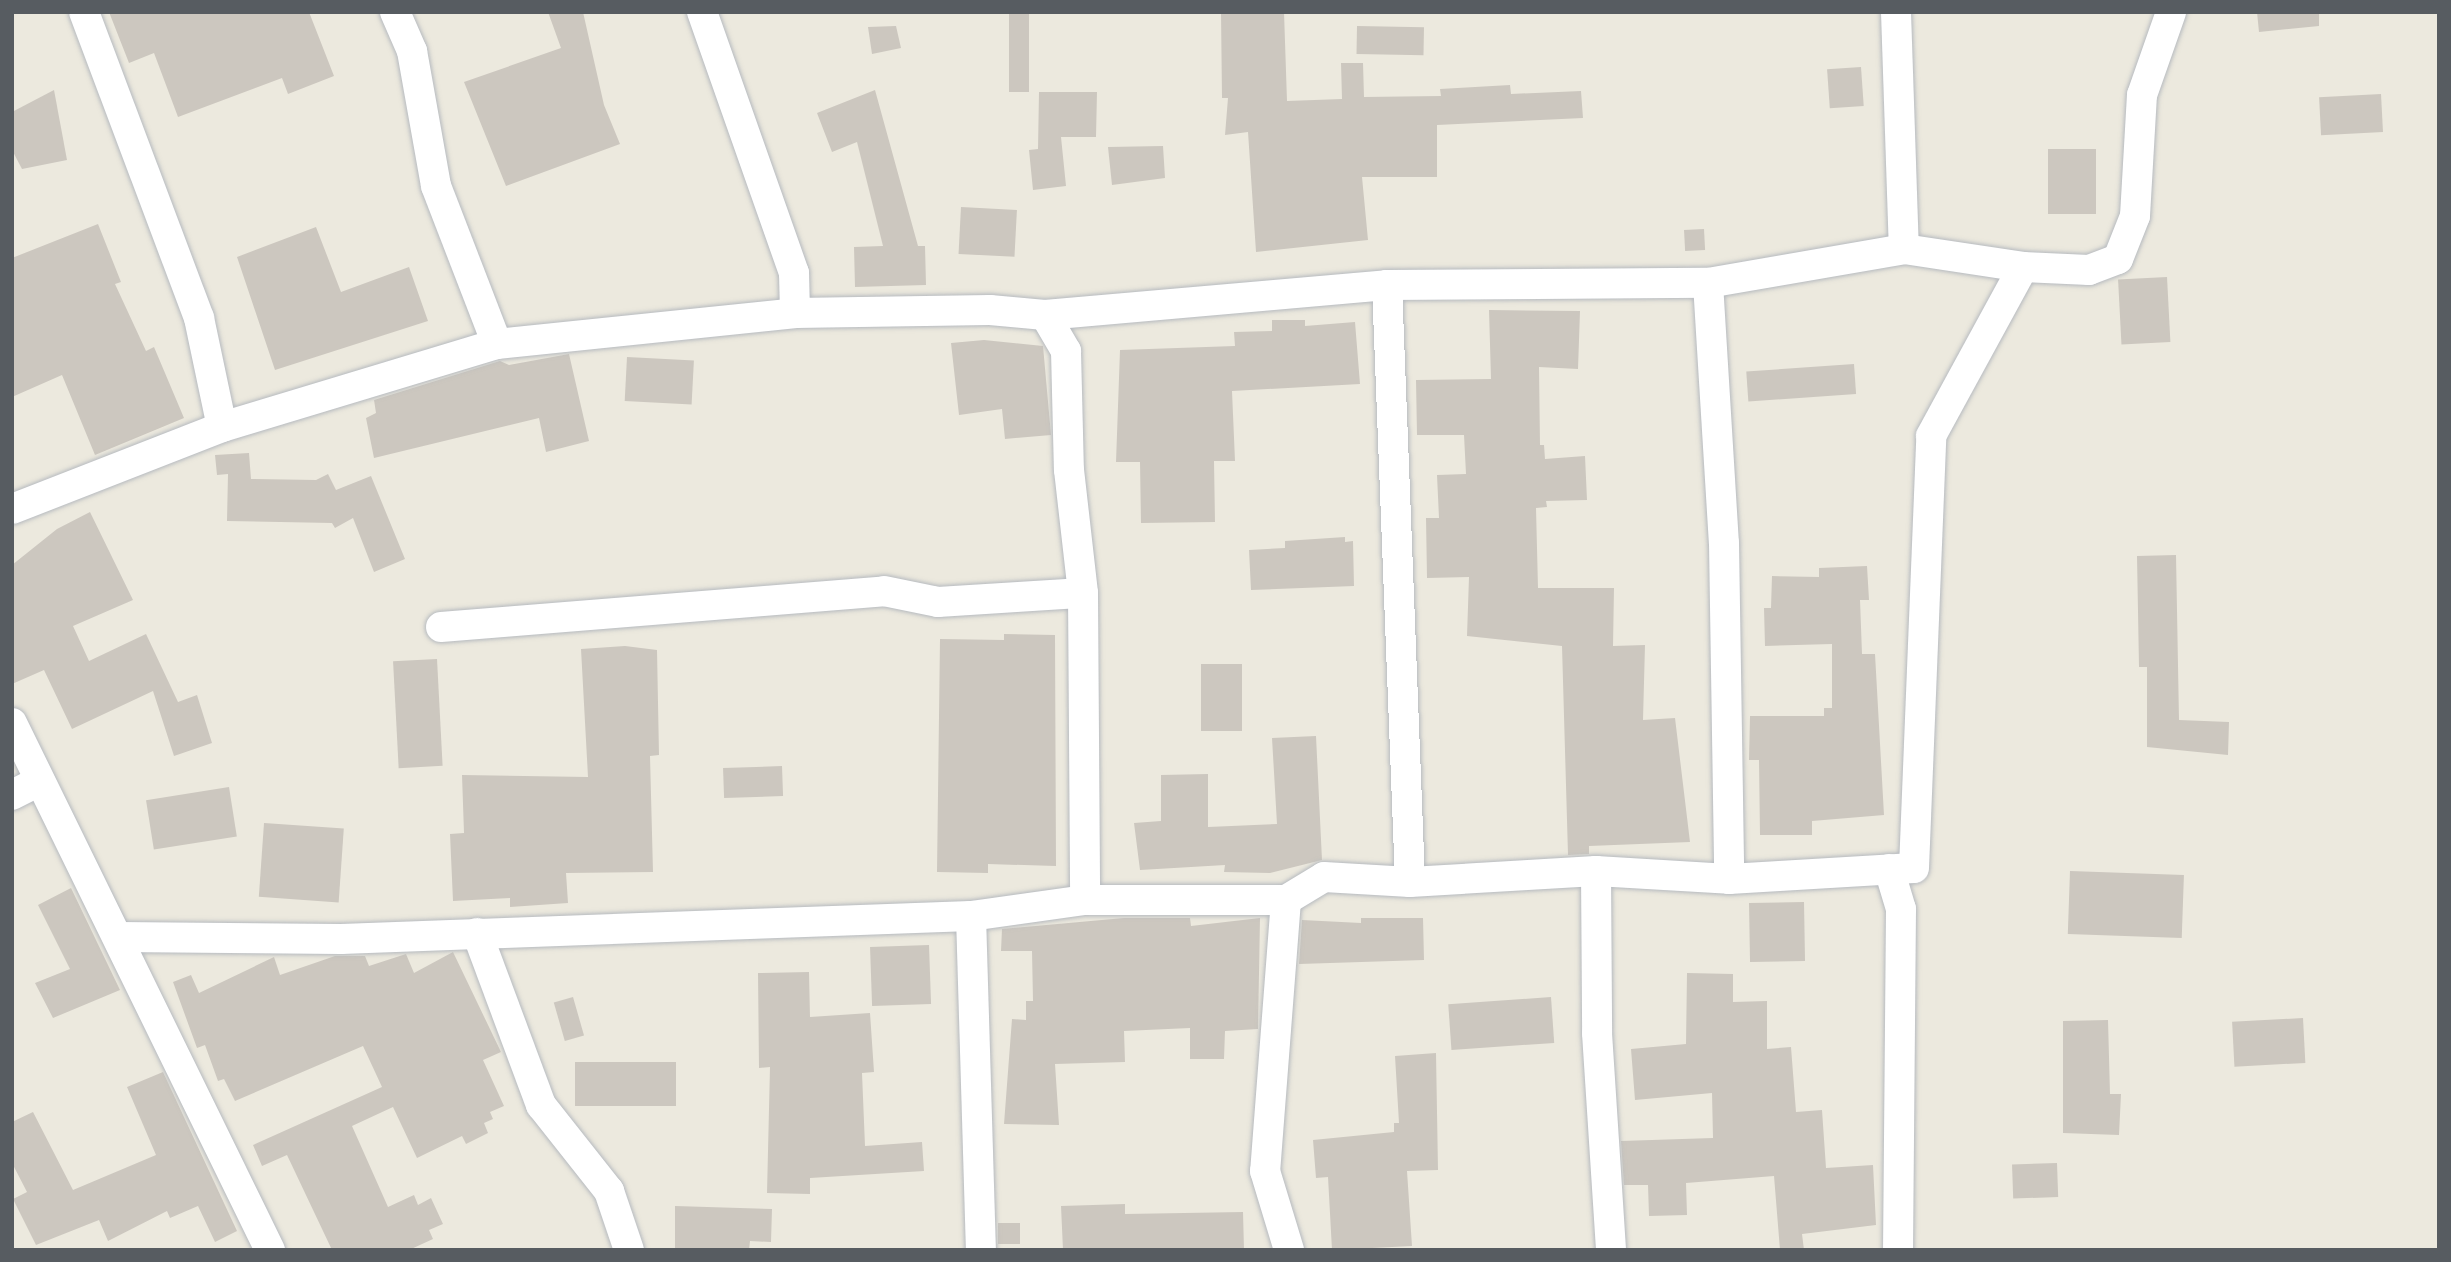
<!DOCTYPE html>
<style>
body{margin:0}
#map{position:relative;width:2451px;height:1262px;overflow:hidden;background:#ece9de;font-family:"DejaVu Sans",sans-serif}
div>[style]{position:absolute}
.building>*{inset:0;background:#ccc7bf;transform-origin:0 0}
.roads{filter:drop-shadow(0 0 2px #b6babf) drop-shadow(0 0 2px #b6babf)}
.minor>*{height:30px;margin:-15px;padding:0 15px;transform-origin:15px;border-radius:15px;background:#fff}
span{translate:-50% -50%;white-space:nowrap;text-align:center;line-height:1.15;-webkit-text-stroke:6px #fff;paint-order:stroke}
.frame{position:absolute;inset:0;border:14px solid #575c61;pointer-events:none}
</style>
<div id="map">
<div class="building">
<div style="clip-path:polygon(109px 12px,309px 12px,334px 76px,288px 94px,282px 78px,178px 117px,154px 53px,129px 63px)"></div>
<div style="clip-path:polygon(548px 12px,583px 12px,604px 105px,620px 144px,506px 186px,464px 82px,561px 48px)"></div>
<div style="left:1009px;top:12px;width:20px;height:80px"></div>
<div style="clip-path:polygon(1221px 12px,1284px 12px,1287px 101px,1342px 99px,1341px 63px,1363px 63px,1364px 97px,1441px 96px,1440px 89px,1510px 85px,1511px 94px,1581px 91px,1583px 118px,1437px 125px,1437px 177px,1362px 177px,1368px 240px,1256px 252px,1248px 132px,1225px 135px,1228px 98px,1222px 98px)"></div>
<div style="clip-path:polygon(2257px 12px,2319px 12px,2319px 26px,2259px 32px)"></div>
<div style="clip-path:polygon(896px 26px,901px 48px,872px 54px,868px 27px)"></div>
<div style="left:1357px;top:26px;width:67px;height:28px;rotate:1deg"></div>
<div style="left:1861px;top:67px;width:39px;height:34px;rotate:86deg"></div>
<div style="clip-path:polygon(54px 90px,67px 160px,22px 169px,12px 150px,12px 112px)"></div>
<div style="clip-path:polygon(875px 90px,918px 246px,925px 246px,926px 285px,855px 287px,854px 247px,883px 246px,857px 142px,832px 152px,817px 113px)"></div>
<div style="clip-path:polygon(1039px 92px,1097px 92px,1096px 137px,1061px 137px,1066px 186px,1033px 190px,1029px 150px,1038px 149px)"></div>
<div style="left:2381px;top:94px;width:38px;height:62px;rotate:87deg"></div>
<div style="clip-path:polygon(1163px 146px,1165px 178px,1112px 185px,1108px 147px)"></div>
<div style="left:2048px;top:149px;width:48px;height:65px"></div>
<div style="left:961px;top:207px;width:56px;height:47px;rotate:3deg"></div>
<div style="clip-path:polygon(98px 224px,121px 282px,115px 284px,146px 351px,154px 347px,184px 418px,95px 455px,62px 375px,12px 397px,12px 258px)"></div>
<div style="clip-path:polygon(316px 227px,341px 292px,409px 267px,428px 321px,275px 370px,237px 257px)"></div>
<div style="left:1704px;top:229px;width:21px;height:20px;rotate:87deg"></div>
<div style="left:2167px;top:277px;width:65px;height:49px;rotate:87deg"></div>
<div style="clip-path:polygon(1489px 310px,1580px 311px,1578px 369px,1539px 367px,1540px 445px,1544px 445px,1545px 459px,1585px 456px,1587px 500px,1546px 501px,1547px 507px,1536px 508px,1538px 588px,1614px 588px,1613px 646px,1645px 645px,1643px 720px,1675px 718px,1690px 842px,1589px 846px,1589px 854px,1568px 855px,1562px 646px,1467px 636px,1469px 577px,1427px 578px,1426px 518px,1439px 518px,1437px 475px,1466px 474px,1464px 435px,1417px 435px,1416px 380px,1491px 379px)"></div>
<div style="clip-path:polygon(1272px 320px,1305px 320px,1305px 326px,1355px 322px,1360px 384px,1232px 391px,1235px 461px,1214px 461px,1215px 522px,1141px 523px,1140px 462px,1116px 462px,1120px 350px,1235px 346px,1234px 332px,1272px 331px)"></div>
<div style="clip-path:polygon(984px 340px,1043px 346px,1051px 435px,1005px 439px,1002px 409px,959px 415px,951px 343px)"></div>
<div style="clip-path:polygon(569px 354px,589px 441px,546px 452px,539px 418px,374px 458px,366px 418px,376px 413px,374px 400px,500px 361px,509px 365px)"></div>
<div style="left:627px;top:357px;width:67px;height:44px;rotate:3deg"></div>
<div style="left:1854px;top:364px;width:30px;height:108px;rotate:86deg"></div>
<div style="clip-path:polygon(249px 453px,251px 479px,316px 480px,328px 474px,336px 490px,371px 476px,405px 559px,374px 572px,353px 518px,335px 528px,332px 523px,227px 521px,228px 474px,217px 475px,215px 455px)"></div>
<div style="clip-path:polygon(90px 512px,133px 600px,73px 626px,89px 661px,146px 634px,178px 702px,197px 695px,212px 743px,174px 756px,153px 691px,72px 729px,44px 670px,12px 684px,12px 565px,57px 529px)"></div>
<div style="clip-path:polygon(1345px 537px,1345px 542px,1353px 541px,1354px 586px,1251px 590px,1249px 550px,1285px 548px,1285px 541px)"></div>
<div style="clip-path:polygon(2176px 555px,2179px 720px,2229px 722px,2228px 755px,2147px 747px,2147px 667px,2139px 667px,2137px 556px)"></div>
<div style="clip-path:polygon(1867px 566px,1869px 600px,1860px 600px,1862px 654px,1875px 654px,1884px 815px,1812px 821px,1812px 835px,1760px 835px,1759px 760px,1749px 760px,1750px 716px,1824px 716px,1824px 708px,1832px 708px,1832px 644px,1765px 646px,1764px 608px,1771px 608px,1772px 576px,1819px 577px,1819px 568px)"></div>
<div style="clip-path:polygon(1004px 634px,1055px 635px,1056px 866px,988px 864px,988px 873px,937px 872px,940px 639px,1004px 640px)"></div>
<div style="clip-path:polygon(625px 646px,657px 650px,659px 755px,650px 756px,653px 872px,566px 873px,568px 903px,510px 907px,510px 898px,453px 901px,450px 834px,464px 833px,462px 775px,588px 777px,581px 649px)"></div>
<div style="left:437px;top:659px;width:107px;height:44px;rotate:87deg"></div>
<div style="left:1201px;top:664px;width:41px;height:67px"></div>
<div style="clip-path:polygon(1316px 736px,1322px 860px,1270px 873px,1224px 872px,1225px 865px,1140px 870px,1134px 823px,1161px 821px,1161px 775px,1208px 774px,1208px 827px,1277px 824px,1272px 738px)"></div>
<div style="left:782px;top:766px;width:30px;height:59px;rotate:88deg"></div>
<div style="left:229px;top:787px;width:50px;height:84px;rotate:81deg"></div>
<div style="left:264px;top:823px;width:80px;height:74px;rotate:4deg"></div>
<div style="left:2070px;top:871px;width:114px;height:63px;rotate:2deg"></div>
<div style="clip-path:polygon(71px 888px,120px 990px,53px 1018px,35px 983px,70px 969px,38px 905px)"></div>
<div style="left:1804px;top:902px;width:59px;height:55px;rotate:89deg"></div>
<div style="clip-path:polygon(1124px 918px,1190px 918px,1191px 926px,1260px 918px,1258px 1029px,1225px 1031px,1224px 1059px,1190px 1059px,1190px 1028px,1124px 1031px,1125px 1062px,1055px 1064px,1059px 1125px,1004px 1124px,1012px 1019px,1026px 1020px,1026px 1001px,1033px 1001px,1032px 951px,1001px 951px,1002px 929px)"></div>
<div style="clip-path:polygon(1361px 918px,1423px 918px,1424px 960px,1299px 964px,1302px 920px,1361px 923px)"></div>
<div style="left:929px;top:945px;width:59px;height:59px;rotate:88deg"></div>
<div style="clip-path:polygon(453px 952px,501px 1052px,483px 1060px,504px 1106px,490px 1112px,493px 1119px,484px 1123px,488px 1133px,466px 1144px,462px 1136px,417px 1158px,393px 1107px,352px 1126px,388px 1207px,414px 1195px,418px 1205px,431px 1198px,443px 1224px,429px 1230px,433px 1239px,409px 1250px,332px 1250px,287px 1155px,262px 1166px,253px 1145px,382px 1087px,363px 1046px,235px 1101px,224px 1079px,218px 1081px,205px 1045px,197px 1048px,173px 982px,191px 975px,199px 993px,274px 957px,280px 975px,335px 956px,365px 956px,369px 966px,406px 954px,414px 973px)"></div>
<div style="clip-path:polygon(809px 972px,810px 1017px,870px 1013px,874px 1072px,862px 1073px,865px 1146px,922px 1142px,924px 1171px,810px 1178px,810px 1194px,767px 1193px,770px 1067px,759px 1068px,758px 973px)"></div>
<div style="clip-path:polygon(1687px 973px,1733px 974px,1733px 1002px,1767px 1001px,1767px 1049px,1791px 1047px,1796px 1112px,1822px 1110px,1826px 1168px,1873px 1165px,1876px 1225px,1802px 1234px,1804px 1250px,1780px 1250px,1774px 1176px,1686px 1183px,1687px 1215px,1649px 1216px,1648px 1185px,1624px 1185px,1621px 1141px,1713px 1138px,1712px 1093px,1635px 1100px,1631px 1049px,1686px 1044px)"></div>
<div style="left:573px;top:997px;width:40px;height:20px;rotate:74deg"></div>
<div style="left:1551px;top:997px;width:46px;height:103px;rotate:86deg"></div>
<div style="left:2303px;top:1018px;width:45px;height:71px;rotate:87deg"></div>
<div style="clip-path:polygon(2108px 1020px,2110px 1094px,2121px 1094px,2119px 1135px,2063px 1133px,2063px 1021px)"></div>
<div style="clip-path:polygon(1436px 1053px,1438px 1170px,1407px 1171px,1412px 1246px,1332px 1250px,1328px 1177px,1316px 1178px,1313px 1140px,1394px 1132px,1394px 1123px,1399px 1123px,1395px 1056px)"></div>
<div style="left:676px;top:1062px;width:44px;height:101px;rotate:90deg"></div>
<div style="clip-path:polygon(163px 1072px,237px 1231px,215px 1242px,198px 1206px,170px 1218px,167px 1211px,108px 1241px,99px 1220px,36px 1245px,13px 1199px,27px 1192px,12px 1163px,12px 1122px,33px 1112px,73px 1190px,156px 1155px,127px 1087px)"></div>
<div style="left:2057px;top:1163px;width:34px;height:45px;rotate:88deg"></div>
<div style="clip-path:polygon(1125px 1204px,1125px 1214px,1243px 1212px,1244px 1250px,1063px 1250px,1061px 1206px)"></div>
<div style="clip-path:polygon(675px 1206px,772px 1209px,771px 1242px,750px 1241px,749px 1250px,675px 1248px)"></div>
<div style="left:998px;top:1223px;width:22px;height:21px"></div>
</div>
<div class="roads">
<div class="minor">
<div style="left:84px;top:12px;width:327px;rotate:69.4deg"></div>
<div style="left:199px;top:318px;width:111px;rotate:78.1deg"></div>
<div style="left:395px;top:12px;width:43px;rotate:66.4deg"></div>
<div style="left:412px;top:51px;width:137px;rotate:79.9deg"></div>
<div style="left:436px;top:186px;width:169px;rotate:68.9deg"></div>
<div style="left:1896px;top:12px;width:237px;rotate:88.1deg"></div>
<div style="left:1708px;top:283px;width:260px;rotate:86.5deg"></div>
<div style="left:1724px;top:543px;width:336px;rotate:89.1deg"></div>
<div style="left:1387px;top:285px;width:597px;rotate:87.79deg"></div>
<div style="left:795px;top:313px;width:195px;rotate:-0.9deg"></div>
<div style="left:990px;top:310px;width:55px;rotate:5.2deg"></div>
<div style="left:1045px;top:315px;width:42px;rotate:59.7deg"></div>
<div style="left:1066px;top:351px;width:119px;rotate:88.6deg"></div>
<div style="left:1069px;top:470px;width:124px;rotate:83.5deg"></div>
<div style="left:1083px;top:593px;width:307px;rotate:89.6deg"></div>
<div style="left:1045px;top:315px;width:343px;rotate:-5deg"></div>
<div style="left:1387px;top:285px;width:321px;rotate:-0.4deg"></div>
<div style="left:1708px;top:283px;width:199px;rotate:-9.8deg"></div>
<div style="left:1904px;top:249px;width:120px;rotate:8.6deg"></div>
<div style="left:2023px;top:267px;width:66px;rotate:2.6deg"></div>
<div style="left:2089px;top:270px;width:31px;rotate:-21deg"></div>
<div style="left:2118px;top:259px;width:46px;rotate:-68.4deg"></div>
<div style="left:2135px;top:216px;width:121px;rotate:-86.7deg"></div>
<div style="left:2142px;top:95px;width:88px;rotate:-70.7deg"></div>
<div style="left:12px;top:509px;width:225px;rotate:-21.3deg"></div>
<div style="left:222px;top:427px;width:287px;rotate:-16.8deg"></div>
<div style="left:497px;top:344px;width:300px;rotate:-5.9deg"></div>
<div style="left:795px;top:313px;width:40px;rotate:-91.4deg"></div>
<div style="left:794px;top:273px;width:277px;rotate:-109.4deg"></div>
<div style="left:441px;top:627px;width:444px;rotate:-4.6deg"></div>
<div style="left:884px;top:591px;width:55px;rotate:11.5deg"></div>
<div style="left:938px;top:602px;width:145px;rotate:-3.6deg"></div>
<div style="left:12px;top:723px;width:587px;rotate:63.92deg"></div>
<div style="left:12px;top:795px;width:30px;rotate:-27deg"></div>
<div style="left:1889px;top:869px;width:42px;rotate:73.3deg"></div>
<div style="left:1901px;top:909px;width:341px;rotate:90.5deg"></div>
<div style="left:1596px;top:871px;width:162px;rotate:89.6deg"></div>
<div style="left:1597px;top:1033px;width:217px;rotate:86.3deg"></div>
<div style="left:1286px;top:900px;width:272px;rotate:94.4deg"></div>
<div style="left:1265px;top:1171px;width:83px;rotate:73.1deg"></div>
<div style="left:971px;top:916px;width:334px;rotate:88.3deg"></div>
<div style="left:477px;top:933px;width:184px;rotate:69.6deg"></div>
<div style="left:541px;top:1105px;width:110px;rotate:51.7deg"></div>
<div style="left:609px;top:1191px;width:62px;rotate:71.3deg"></div>
<div style="left:118px;top:937px;width:223px;rotate:0.5deg"></div>
<div style="left:341px;top:939px;width:630px;rotate:-2.09deg"></div>
<div style="left:971px;top:916px;width:115px;rotate:-8deg"></div>
<div style="left:1085px;top:900px;width:201px"></div>
<div style="left:1286px;top:900px;width:44px;rotate:-31.2deg"></div>
<div style="left:1324px;top:877px;width:86px;rotate:3.3deg"></div>
<div style="left:1410px;top:882px;width:186px;rotate:-3.4deg"></div>
<div style="left:1596px;top:871px;width:133px;rotate:3.4deg"></div>
<div style="left:1729px;top:879px;width:185px;rotate:-3.4deg"></div>
<div style="left:1914px;top:868px;width:432px;rotate:-87.7deg"></div>
<div style="left:1931px;top:436px;width:192px;rotate:-61.4deg"></div>
</div>
</div>
<div class="frame"></div>
</div>
